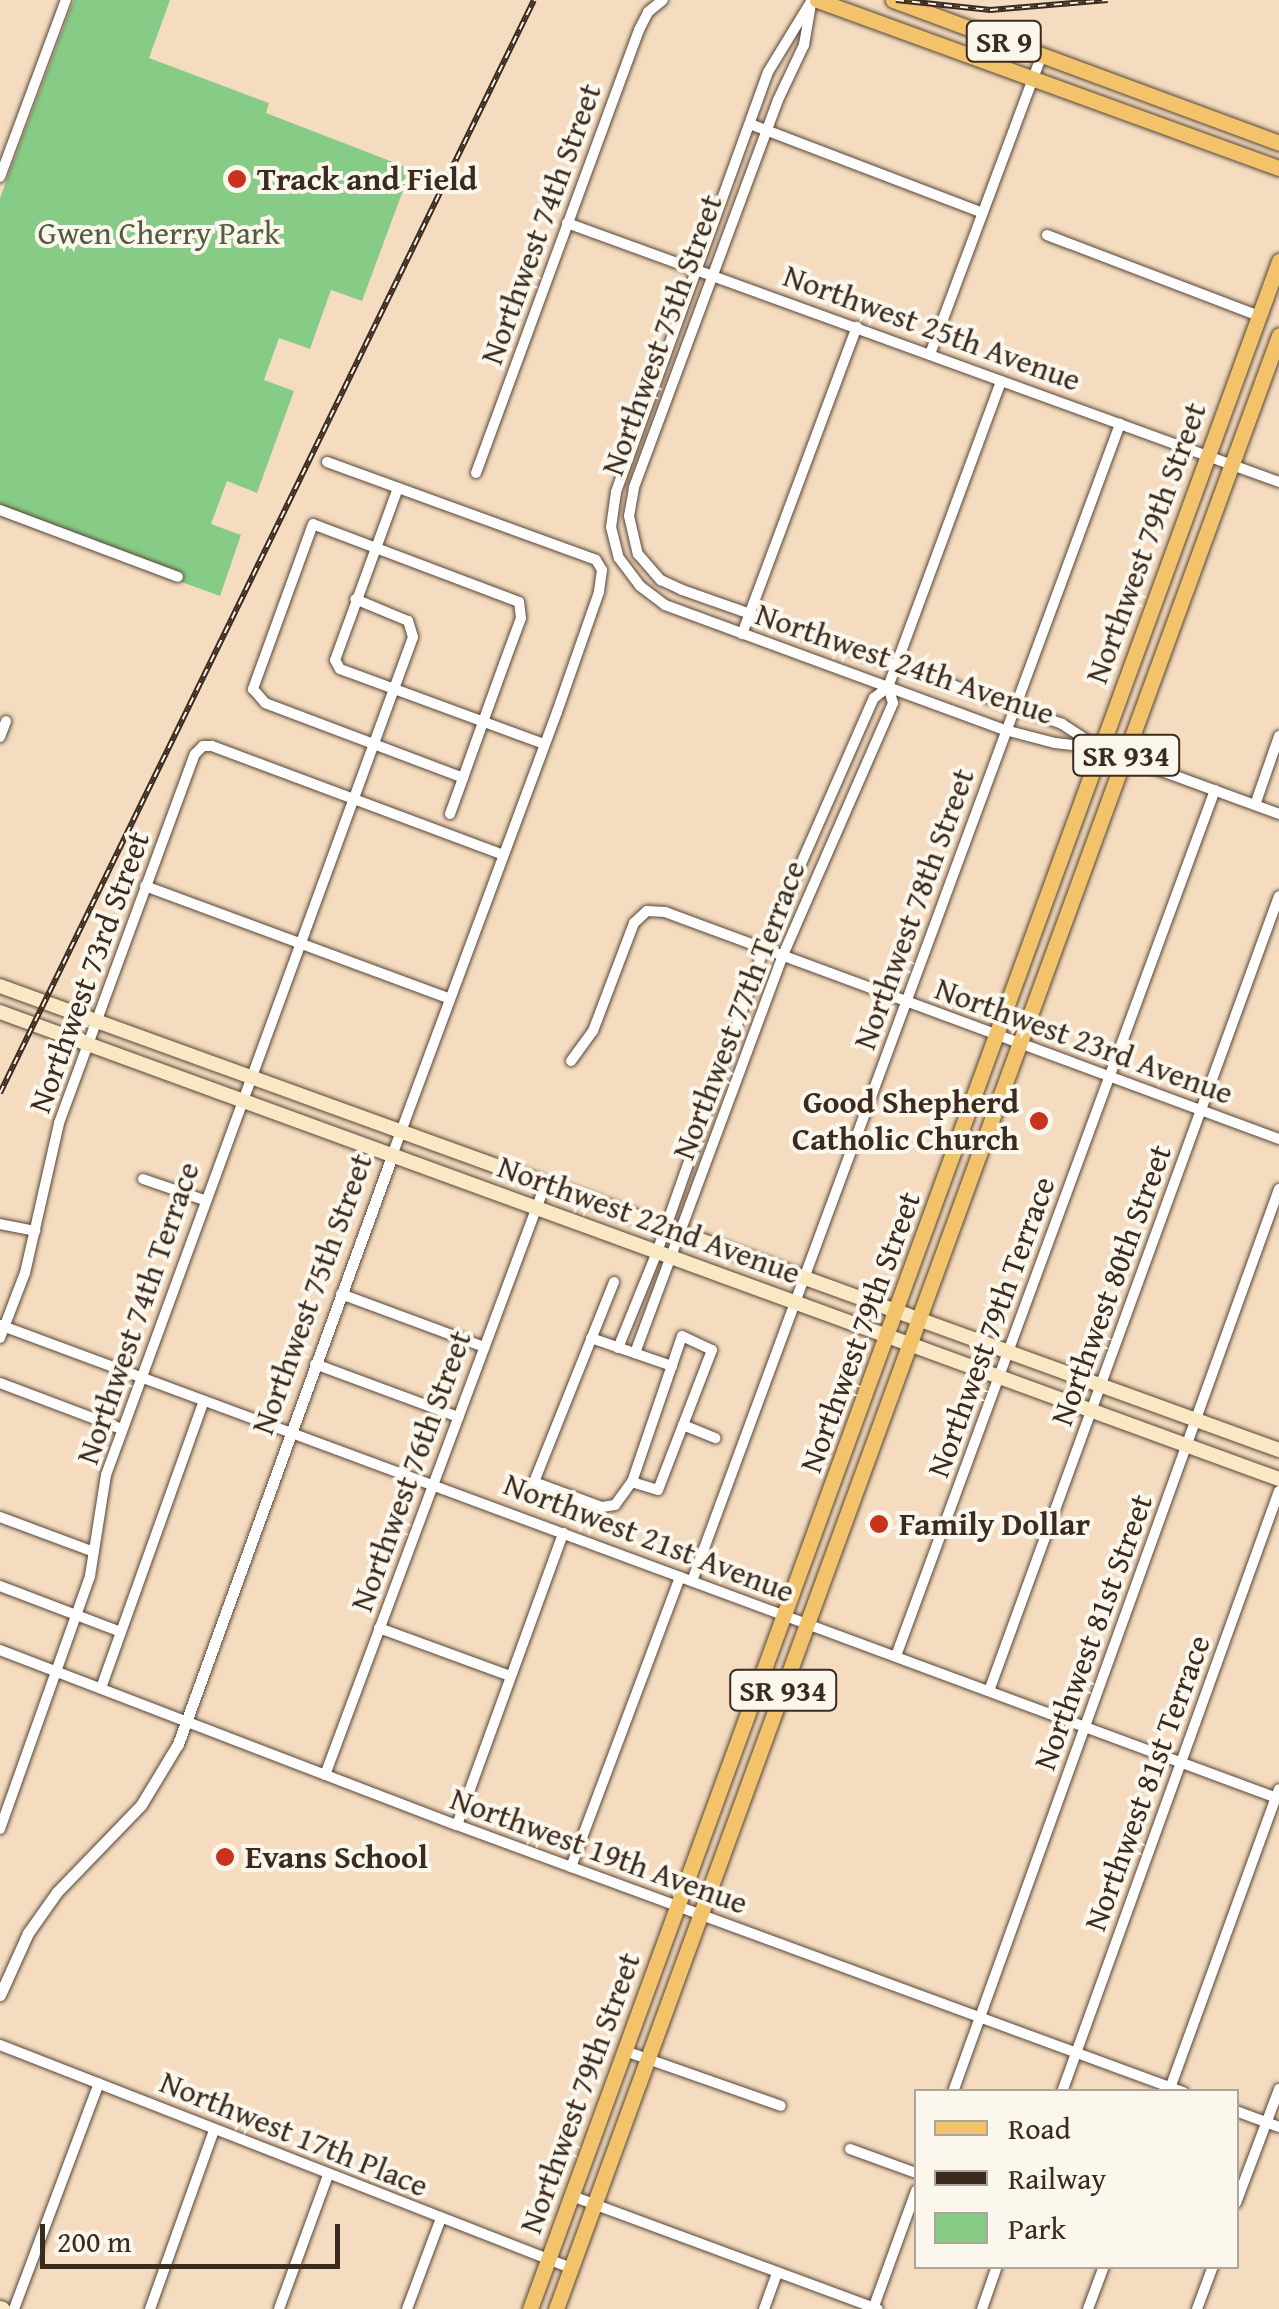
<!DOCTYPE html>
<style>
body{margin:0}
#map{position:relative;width:1279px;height:2309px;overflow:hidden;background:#f5dcc0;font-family:"Gentium Book Plus",serif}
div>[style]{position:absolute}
.green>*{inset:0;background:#87cc86}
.roads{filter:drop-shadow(0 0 2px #574536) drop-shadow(0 0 2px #574536)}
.minor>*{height:10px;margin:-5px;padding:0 5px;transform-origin:5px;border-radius:5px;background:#fff}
.tertiary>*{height:11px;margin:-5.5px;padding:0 5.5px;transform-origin:5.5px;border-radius:5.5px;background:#fff}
.secondary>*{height:14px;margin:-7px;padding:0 7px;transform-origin:7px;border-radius:7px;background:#fae7c3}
.primary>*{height:15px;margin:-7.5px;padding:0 7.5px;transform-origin:7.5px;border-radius:7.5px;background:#f2c36a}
.rail>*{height:6px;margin-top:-3px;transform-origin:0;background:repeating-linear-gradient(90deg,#fbf7ec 0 8px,#3b2a1e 0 16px);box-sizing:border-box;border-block:2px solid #3b2a1e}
.dots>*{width:28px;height:28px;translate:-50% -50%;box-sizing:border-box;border:5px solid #fbf7ec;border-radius:50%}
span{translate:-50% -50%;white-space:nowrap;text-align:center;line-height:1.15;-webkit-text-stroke:8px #fbf7ec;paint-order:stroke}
.shield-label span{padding:2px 8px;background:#fbf7ec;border:2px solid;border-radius:8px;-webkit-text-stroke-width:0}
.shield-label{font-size:30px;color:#3b2a1e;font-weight:700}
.poi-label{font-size:32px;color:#3b2a1e;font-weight:700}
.left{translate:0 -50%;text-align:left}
.right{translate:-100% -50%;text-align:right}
.street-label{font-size:32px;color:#3b2a1e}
.park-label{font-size:32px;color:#525b3d}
.legend{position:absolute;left:914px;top:2089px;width:325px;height:180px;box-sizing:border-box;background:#fbf7ec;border:2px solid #aea59a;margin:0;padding:12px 18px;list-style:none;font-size:30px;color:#3b2a1e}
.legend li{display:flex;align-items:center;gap:20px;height:50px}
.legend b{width:50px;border:2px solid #aea59a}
.scale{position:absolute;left:40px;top:2224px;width:300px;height:45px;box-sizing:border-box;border:5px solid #3b2a1e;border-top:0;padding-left:12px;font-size:30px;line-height:35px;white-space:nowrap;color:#3b2a1e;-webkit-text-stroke:8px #fbf7ec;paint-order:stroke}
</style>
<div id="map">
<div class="green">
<div style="clip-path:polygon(74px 0,170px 0,149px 58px,269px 103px,266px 113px,411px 169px,362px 301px,331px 290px,310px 349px,279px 338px,264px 380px,294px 391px,257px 493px,227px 481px,211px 524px,241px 535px,220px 596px,0 516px,0 198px)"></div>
</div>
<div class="roads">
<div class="minor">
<div style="left:812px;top:0;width:84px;rotate:121.4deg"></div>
<div style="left:768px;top:72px;width:447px;rotate:109.9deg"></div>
<div style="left:616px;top:492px;width:35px;rotate:98deg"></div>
<div style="left:611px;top:527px;width:32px;rotate:76deg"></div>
<div style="left:619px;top:558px;width:35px;rotate:53deg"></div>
<div style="left:640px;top:586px;width:31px;rotate:37deg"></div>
<div style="left:665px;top:605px;width:362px;rotate:20.2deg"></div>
<div style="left:1005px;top:730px;width:52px;rotate:14.6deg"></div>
<div style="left:1055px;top:743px;width:44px;rotate:6.5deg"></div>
<div style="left:1099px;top:748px;width:192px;rotate:20.1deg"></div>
<div style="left:811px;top:4px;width:42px;rotate:99.7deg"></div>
<div style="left:804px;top:45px;width:61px;rotate:115.3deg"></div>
<div style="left:778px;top:100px;width:414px;rotate:110.4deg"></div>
<div style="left:634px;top:488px;width:28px;rotate:100deg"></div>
<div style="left:629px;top:516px;width:39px;rotate:77deg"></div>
<div style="left:638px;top:554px;width:35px;rotate:49deg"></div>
<div style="left:661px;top:580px;width:23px;rotate:25deg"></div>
<div style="left:682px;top:590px;width:403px;rotate:19.4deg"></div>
<div style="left:1062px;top:724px;width:38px;rotate:33deg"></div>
<div style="left:750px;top:124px;width:249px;rotate:20.9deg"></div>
<div style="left:0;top:177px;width:189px;rotate:-69.6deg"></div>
<div style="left:567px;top:223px;width:758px;rotate:19.99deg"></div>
<div style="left:1047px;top:235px;width:227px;rotate:20.9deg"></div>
<div style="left:930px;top:354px;width:319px;rotate:-69.5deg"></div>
<div style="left:327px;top:462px;width:286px;rotate:20deg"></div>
<div style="left:596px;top:560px;width:12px;rotate:59deg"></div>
<div style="left:602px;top:570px;width:22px;rotate:98deg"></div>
<div style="left:599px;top:592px;width:127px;rotate:109.3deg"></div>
<div style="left:557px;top:712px;width:474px;rotate:110.4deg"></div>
<div style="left:476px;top:473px;width:472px;rotate:-69.8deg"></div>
<div style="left:639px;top:30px;width:20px;rotate:-63deg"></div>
<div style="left:648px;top:12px;width:19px;rotate:-39deg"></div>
<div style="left:398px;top:488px;width:183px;rotate:110.1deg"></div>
<div style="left:335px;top:660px;width:10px;rotate:61deg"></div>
<div style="left:340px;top:669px;width:217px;rotate:20.2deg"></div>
<div style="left:0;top:510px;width:190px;rotate:20.6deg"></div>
<div style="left:742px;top:634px;width:328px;rotate:-69.5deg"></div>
<div style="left:0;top:737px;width:17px;rotate:-69deg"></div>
<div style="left:1255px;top:805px;width:73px;rotate:-70.8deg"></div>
<div style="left:450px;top:814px;width:38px;rotate:-70deg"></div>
<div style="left:463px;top:778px;width:59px;rotate:-70.3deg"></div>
<div style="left:483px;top:722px;width:62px;rotate:-70.1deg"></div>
<div style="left:504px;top:664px;width:49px;rotate:-69.7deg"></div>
<div style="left:521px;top:618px;width:16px;rotate:-97deg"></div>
<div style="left:519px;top:602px;width:220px;rotate:-159.3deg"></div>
<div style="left:313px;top:524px;width:176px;rotate:110deg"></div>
<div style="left:253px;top:689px;width:18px;rotate:49deg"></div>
<div style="left:265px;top:703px;width:212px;rotate:20.7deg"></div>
<div style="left:145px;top:886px;width:323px;rotate:20.3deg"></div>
<div style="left:571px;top:1061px;width:37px;rotate:-54deg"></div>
<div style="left:593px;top:1031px;width:116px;rotate:-69.2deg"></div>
<div style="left:634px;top:923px;width:18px;rotate:-43deg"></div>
<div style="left:647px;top:911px;width:18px;rotate:3deg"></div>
<div style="left:665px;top:912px;width:655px;rotate:20.29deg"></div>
<div style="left:143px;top:1179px;width:65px;rotate:19deg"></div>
<div style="left:0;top:1224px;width:36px;rotate:11deg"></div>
<div style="left:614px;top:1282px;width:215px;rotate:111.8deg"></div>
<div style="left:534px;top:1482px;width:72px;rotate:20.2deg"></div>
<div style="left:602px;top:1507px;width:13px;rotate:-9deg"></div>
<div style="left:615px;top:1505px;width:29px;rotate:-54deg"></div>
<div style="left:632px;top:1482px;width:154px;rotate:-71.1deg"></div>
<div style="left:682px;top:1336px;width:33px;rotate:25deg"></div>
<div style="left:712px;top:1350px;width:150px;rotate:111.1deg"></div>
<div style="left:658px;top:1490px;width:27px;rotate:-163deg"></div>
<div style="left:341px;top:1294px;width:153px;rotate:20.3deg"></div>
<div style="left:0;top:1325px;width:1364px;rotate:20.33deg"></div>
<div style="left:0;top:1338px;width:70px;rotate:-69deg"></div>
<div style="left:25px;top:1273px;width:154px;rotate:-77.2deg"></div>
<div style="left:59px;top:1123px;width:393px;rotate:-69.8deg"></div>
<div style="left:195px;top:754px;width:11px;rotate:-45deg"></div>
<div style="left:203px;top:746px;width:9px"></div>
<div style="left:212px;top:746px;width:311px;rotate:20.5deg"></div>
<div style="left:591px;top:1338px;width:86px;rotate:19.1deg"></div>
<div style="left:618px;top:1348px;width:104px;rotate:-67.9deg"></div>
<div style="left:657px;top:1252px;width:322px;rotate:-70.6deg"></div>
<div style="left:764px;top:948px;width:273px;rotate:-66.3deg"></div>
<div style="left:874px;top:698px;width:18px;rotate:-38deg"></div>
<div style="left:888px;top:687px;width:326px;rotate:-69.7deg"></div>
<div style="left:635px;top:1353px;width:425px;rotate:-69.6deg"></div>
<div style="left:783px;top:955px;width:275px;rotate:-66.4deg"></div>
<div style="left:893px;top:703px;width:17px;rotate:-107deg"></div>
<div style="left:315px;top:1364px;width:153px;rotate:20.3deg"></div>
<div style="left:0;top:1383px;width:130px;rotate:20.7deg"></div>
<div style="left:683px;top:1425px;width:35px;rotate:22deg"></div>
<div style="left:0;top:1517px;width:100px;rotate:20.4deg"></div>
<div style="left:692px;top:1581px;width:1234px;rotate:-69.7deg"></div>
<div style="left:0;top:1586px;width:129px;rotate:20.8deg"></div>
<div style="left:379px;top:1628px;width:140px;rotate:20.1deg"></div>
<div style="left:0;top:1650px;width:489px;rotate:21deg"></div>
<div style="left:457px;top:1825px;width:774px;rotate:20.19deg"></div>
<div style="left:896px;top:1656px;width:923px;rotate:-69.78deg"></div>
<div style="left:101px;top:1688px;width:305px;rotate:-70.3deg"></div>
<div style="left:989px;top:1691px;width:846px;rotate:-69.96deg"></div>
<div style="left:325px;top:1775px;width:630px;rotate:-69.55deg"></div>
<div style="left:457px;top:1825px;width:311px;rotate:-70deg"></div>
<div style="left:0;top:1829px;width:269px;rotate:-70.4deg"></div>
<div style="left:90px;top:1576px;width:102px;rotate:-81deg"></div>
<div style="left:106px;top:1475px;width:892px;rotate:-69.88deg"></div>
<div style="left:413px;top:637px;width:17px;rotate:-107deg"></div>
<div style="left:408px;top:621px;width:57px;rotate:-157.5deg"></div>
<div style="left:571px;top:1867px;width:310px;rotate:-69.4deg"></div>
<div style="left:0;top:2045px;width:613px;rotate:21.33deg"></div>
<div style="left:625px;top:2051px;width:165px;rotate:19.4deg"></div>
<div style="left:1169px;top:2091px;width:321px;rotate:-70deg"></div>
<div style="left:953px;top:2092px;width:960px;rotate:-70.15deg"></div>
<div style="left:1062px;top:2092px;width:639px;rotate:-70.15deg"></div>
<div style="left:1236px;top:2111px;width:46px;rotate:20.4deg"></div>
<div style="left:850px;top:2149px;width:70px;rotate:20deg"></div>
<div style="left:572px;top:2196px;width:326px;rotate:20.3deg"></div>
<div style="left:1236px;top:2203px;width:122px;rotate:-69.3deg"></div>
<div style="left:14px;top:2309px;width:241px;rotate:-69.4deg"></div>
<div style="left:150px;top:2309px;width:190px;rotate:-70.3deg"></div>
<div style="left:279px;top:2309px;width:143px;rotate:-69.9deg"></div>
<div style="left:407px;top:2309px;width:97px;rotate:-69.5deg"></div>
<div style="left:764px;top:2309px;width:38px;rotate:-70deg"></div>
<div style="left:873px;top:2309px;width:126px;rotate:-70deg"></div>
<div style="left:982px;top:2309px;width:46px;rotate:-70.8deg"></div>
<div style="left:1088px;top:2309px;width:46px;rotate:-69.6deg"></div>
<div style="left:1197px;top:2309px;width:46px;rotate:-69.6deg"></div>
</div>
<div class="tertiary">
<div style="left:0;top:1995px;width:68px;rotate:-65.7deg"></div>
<div style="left:28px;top:1933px;width:50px;rotate:-54.7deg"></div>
<div style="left:57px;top:1892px;width:121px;rotate:-46deg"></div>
<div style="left:141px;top:1805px;width:71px;rotate:-58.8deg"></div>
<div style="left:178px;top:1744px;width:626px;rotate:-70deg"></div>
</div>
<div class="secondary">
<div style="left:0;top:986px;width:1361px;rotate:19.94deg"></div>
<div style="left:0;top:1012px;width:1362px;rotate:20.06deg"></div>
<div style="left:0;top:2308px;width:3px;rotate:18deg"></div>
</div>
<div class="primary">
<div style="left:817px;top:0;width:492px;rotate:20deg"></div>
<div style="left:893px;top:0;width:412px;rotate:20.3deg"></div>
<div style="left:530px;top:2309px;width:2181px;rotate:-69.91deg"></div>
<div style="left:556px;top:2309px;width:2102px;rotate:-69.88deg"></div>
</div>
</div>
<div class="rail">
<div style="left:896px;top:0;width:95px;rotate:6.1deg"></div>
<div style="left:990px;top:10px;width:118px;rotate:-4.8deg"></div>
<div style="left:0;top:1093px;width:1216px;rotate:-63.96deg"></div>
</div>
<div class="dots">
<div style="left:237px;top:179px;background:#c8321e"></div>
<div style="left:1039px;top:1121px;background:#c8321e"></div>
<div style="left:879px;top:1524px;background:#c8321e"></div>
<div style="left:225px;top:1857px;background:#c8321e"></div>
</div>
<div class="shield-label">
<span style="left:1004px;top:41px">SR 9</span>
<span style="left:1126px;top:755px">SR 934</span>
<span style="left:783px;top:1690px">SR 934</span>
</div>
<div class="poi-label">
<span class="left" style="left:257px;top:179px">Track and Field</span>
<span class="right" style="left:1019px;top:1121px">Good Shepherd<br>Catholic Church</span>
<span class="left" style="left:899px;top:1524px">Family Dollar</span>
<span class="left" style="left:245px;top:1857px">Evans School</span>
</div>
<div class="street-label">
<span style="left:541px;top:224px;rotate:-70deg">Northwest 74th Street</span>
<span style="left:932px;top:328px;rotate:20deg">Northwest 25th Avenue</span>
<span style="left:662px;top:335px;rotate:-70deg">Northwest 75th Street</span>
<span style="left:1146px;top:543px;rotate:-70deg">Northwest 79th Street</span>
<span style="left:905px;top:664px;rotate:19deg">Northwest 24th Avenue</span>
<span style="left:914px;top:909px;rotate:-70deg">Northwest 78th Street</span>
<span style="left:89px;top:972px;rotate:-70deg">Northwest 73rd Street</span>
<span style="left:739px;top:1010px;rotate:-69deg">Northwest 77th Terrace</span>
<span style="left:1084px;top:1041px;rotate:20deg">Northwest 23rd Avenue</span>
<span style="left:649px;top:1220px;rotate:20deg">Northwest 22nd Avenue</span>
<span style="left:1111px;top:1285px;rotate:-70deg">Northwest 80th Street</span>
<span style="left:312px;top:1294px;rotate:-70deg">Northwest 75th Street</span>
<span style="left:138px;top:1313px;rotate:-71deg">Northwest 74th Terrace</span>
<span style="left:991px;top:1327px;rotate:-70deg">Northwest 79th Terrace</span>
<span style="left:860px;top:1332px;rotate:-70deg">Northwest 79th Street</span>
<span style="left:411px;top:1471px;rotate:-70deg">Northwest 76th Street</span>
<span style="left:649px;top:1538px;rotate:21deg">Northwest 21st Avenue</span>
<span style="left:1093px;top:1632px;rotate:-70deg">Northwest 81st Street</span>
<span style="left:1147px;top:1783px;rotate:-70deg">Northwest 81st Terrace</span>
<span style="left:599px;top:1851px;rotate:20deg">Northwest 19th Avenue</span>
<span style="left:580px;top:2093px;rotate:-70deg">Northwest 79th Street</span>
<span style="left:294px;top:2134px;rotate:22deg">Northwest 17th Place</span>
</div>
<div class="park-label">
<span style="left:159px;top:233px">Gwen Cherry Park</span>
</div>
<ul class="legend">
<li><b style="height:12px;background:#f2c36a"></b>Road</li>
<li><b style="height:12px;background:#3b2a1e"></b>Railway</li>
<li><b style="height:28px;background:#87cc86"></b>Park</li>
</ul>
<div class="scale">200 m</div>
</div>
